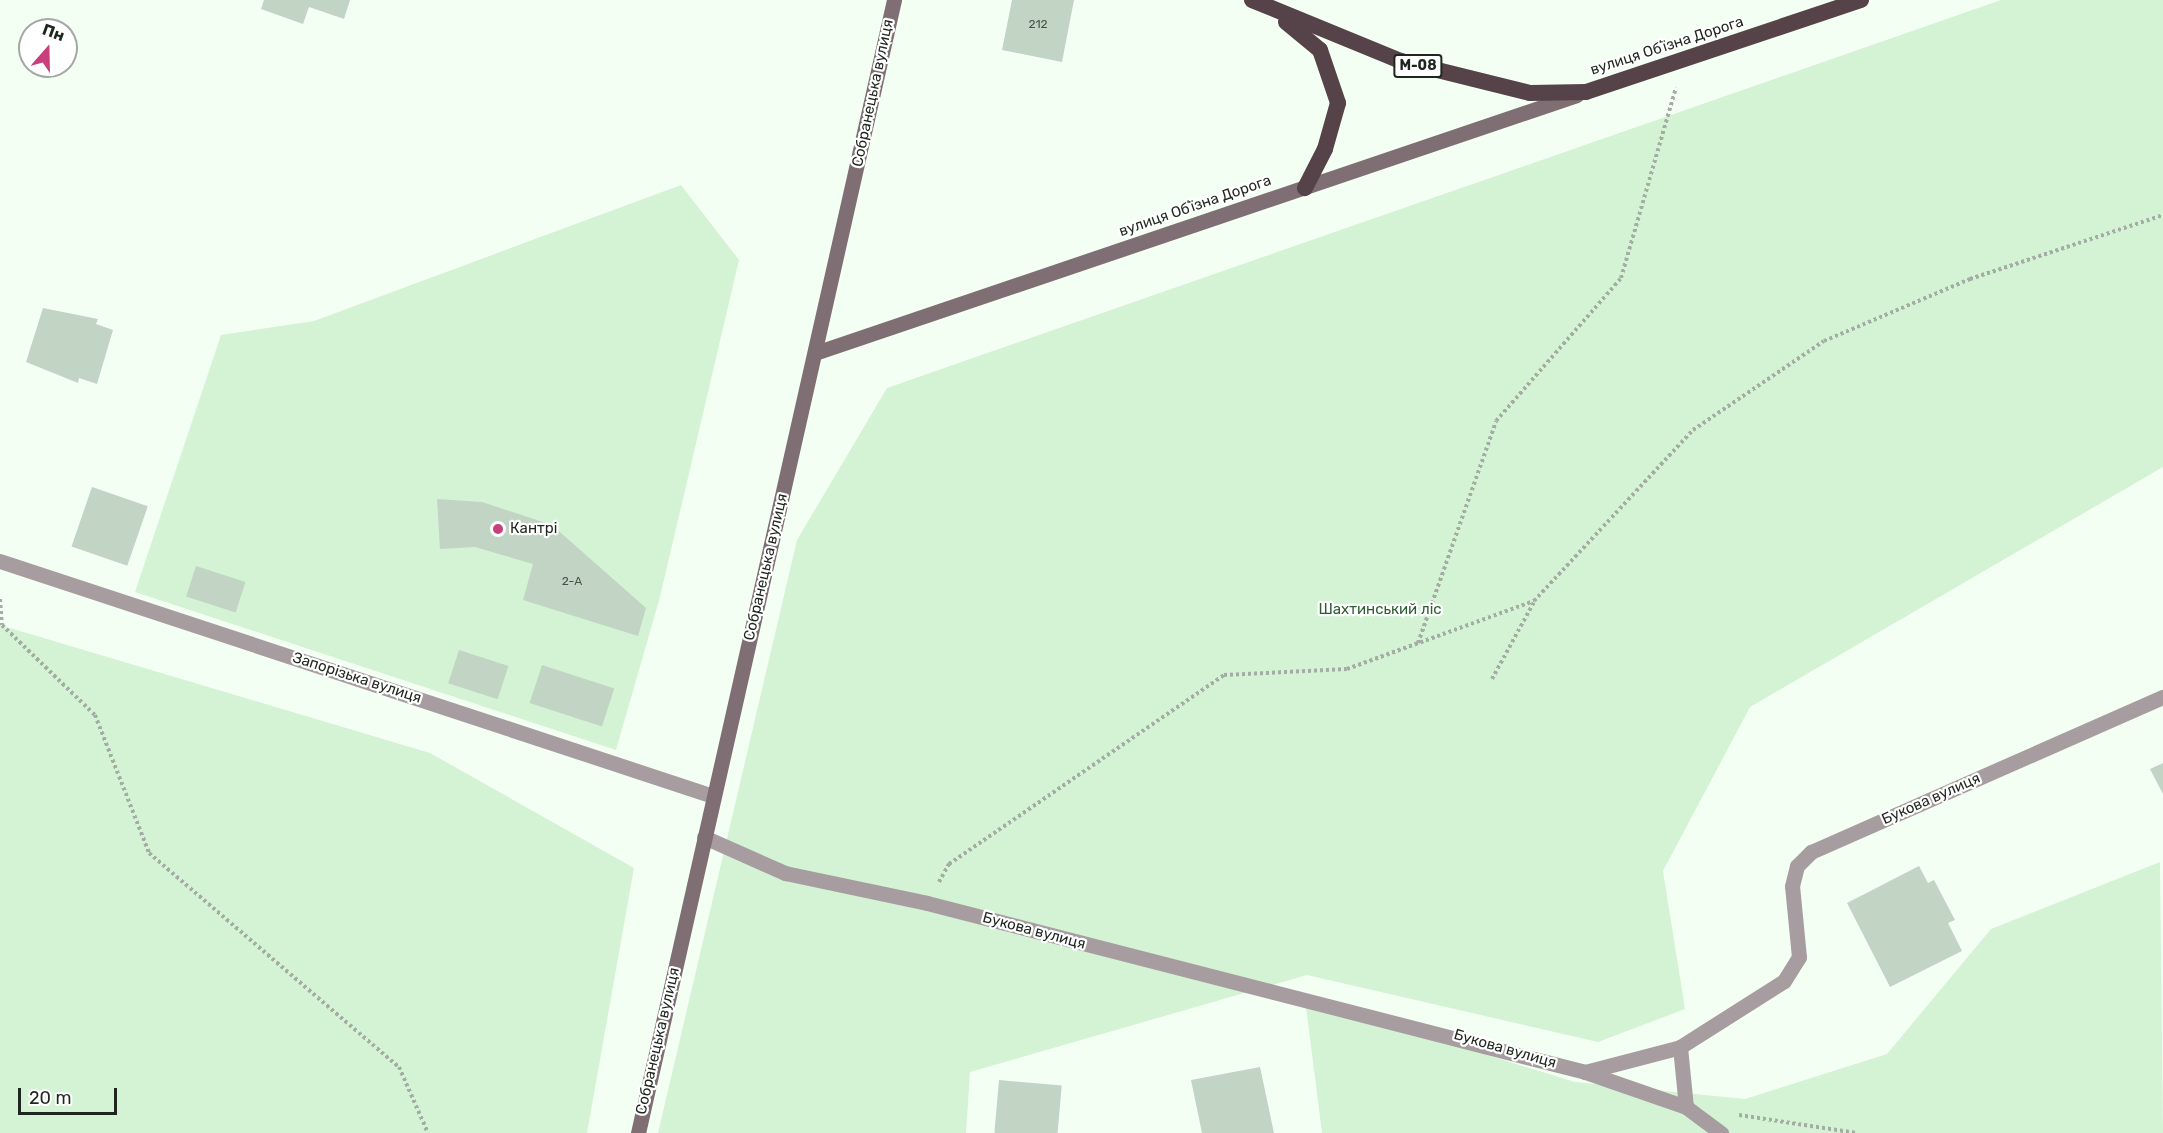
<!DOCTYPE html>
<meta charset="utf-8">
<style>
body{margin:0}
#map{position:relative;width:2163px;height:1133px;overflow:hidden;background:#f4fff4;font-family:Rubik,sans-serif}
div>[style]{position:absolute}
.green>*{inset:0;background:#d3f3d4}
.building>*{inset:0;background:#c2d4c3;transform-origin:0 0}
.path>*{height:4px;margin-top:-2px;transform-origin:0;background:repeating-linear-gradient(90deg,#a4ada4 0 3px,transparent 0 6px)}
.minor>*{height:15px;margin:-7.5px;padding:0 7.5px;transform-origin:7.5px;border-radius:7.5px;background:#a79ca0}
.secondary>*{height:15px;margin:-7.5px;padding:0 7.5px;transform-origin:7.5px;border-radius:7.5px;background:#7f6f74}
.trunk>*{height:16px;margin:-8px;padding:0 8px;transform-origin:8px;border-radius:8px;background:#564349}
.dots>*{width:16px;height:16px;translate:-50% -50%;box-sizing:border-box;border:3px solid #fff;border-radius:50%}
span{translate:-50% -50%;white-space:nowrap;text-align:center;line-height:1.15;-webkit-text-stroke:4.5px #fff;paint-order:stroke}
.number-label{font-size:12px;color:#485248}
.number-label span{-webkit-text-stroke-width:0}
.shield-label span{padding:2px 4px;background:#fff;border:2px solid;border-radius:4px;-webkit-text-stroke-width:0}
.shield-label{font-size:14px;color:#1f261f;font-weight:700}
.street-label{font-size:15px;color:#1f261f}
.poi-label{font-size:15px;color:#1f261f}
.left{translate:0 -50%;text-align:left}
.park-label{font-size:15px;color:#2e5e33}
.north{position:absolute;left:18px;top:18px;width:60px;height:60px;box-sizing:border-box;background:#fff;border:2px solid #a5a8a5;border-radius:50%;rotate:20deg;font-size:16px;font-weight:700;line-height:24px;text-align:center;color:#1f261f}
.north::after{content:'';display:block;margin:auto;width:21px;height:27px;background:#c73f7b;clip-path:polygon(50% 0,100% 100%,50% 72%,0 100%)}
.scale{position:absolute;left:18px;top:1088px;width:99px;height:27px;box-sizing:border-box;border:3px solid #1f261f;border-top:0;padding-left:8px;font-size:18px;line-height:21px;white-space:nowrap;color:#1f261f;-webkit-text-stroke:4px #fff;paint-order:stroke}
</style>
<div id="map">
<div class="green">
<div style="clip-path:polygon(2001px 0,2163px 0,2163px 467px,1750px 707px,1663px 871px,1685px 1009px,1598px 1042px,1307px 975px,970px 1072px,966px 1133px,658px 1133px,797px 540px,887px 388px)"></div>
<div style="clip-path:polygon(681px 185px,739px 260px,660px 597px,616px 750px,135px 592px,221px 335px,314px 321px)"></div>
<div style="clip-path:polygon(0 625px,430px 753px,634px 868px,587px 1133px,0 1133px)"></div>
<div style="clip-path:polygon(2160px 862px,2163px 1133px,1322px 1133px,1305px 999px,1575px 1082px,1745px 1099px,1887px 1054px,1991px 929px)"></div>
</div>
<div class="building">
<div style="clip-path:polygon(264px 0,350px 0,344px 19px,309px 7px,303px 24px,261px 9px)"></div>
<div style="clip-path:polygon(1012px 0,1074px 0,1062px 62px,1002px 50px)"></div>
<div style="clip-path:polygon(43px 308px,98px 319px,96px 324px,113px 330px,97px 384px,79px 378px,78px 383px,26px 362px)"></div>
<div style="left:92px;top:487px;width:59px;height:63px;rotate:19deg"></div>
<div style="clip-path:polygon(437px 499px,482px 502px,552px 525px,646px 608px,638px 636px,523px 600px,533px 564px,475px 547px,440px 549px)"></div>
<div style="left:196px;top:566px;width:52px;height:32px;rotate:18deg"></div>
<div style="left:459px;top:650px;width:52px;height:35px;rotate:18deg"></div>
<div style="left:542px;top:665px;width:76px;height:40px;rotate:18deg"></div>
<div style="clip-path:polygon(2163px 763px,2163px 794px,2150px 769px)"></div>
<div style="clip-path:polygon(1919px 866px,1928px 883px,1934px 880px,1955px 920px,1948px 923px,1962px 951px,1890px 987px,1847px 903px)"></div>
<div style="clip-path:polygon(1260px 1067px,1274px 1133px,1202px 1133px,1191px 1080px)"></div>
<div style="left:999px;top:1080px;width:63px;height:53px;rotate:5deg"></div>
</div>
<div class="path">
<div style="left:0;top:599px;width:26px;rotate:86deg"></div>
<div style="left:2px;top:625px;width:129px;rotate:44.1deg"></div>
<div style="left:95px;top:715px;width:148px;rotate:68.6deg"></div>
<div style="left:149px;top:853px;width:329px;rotate:40.6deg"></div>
<div style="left:399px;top:1067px;width:72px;rotate:66.3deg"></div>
<div style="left:1418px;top:643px;width:235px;rotate:-70.6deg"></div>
<div style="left:1496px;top:421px;width:190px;rotate:-48.8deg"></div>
<div style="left:1621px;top:278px;width:198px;rotate:-73.9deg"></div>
<div style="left:1492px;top:679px;width:88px;rotate:-61.4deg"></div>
<div style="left:939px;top:882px;width:21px;rotate:-61deg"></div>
<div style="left:949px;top:864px;width:334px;rotate:-34.5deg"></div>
<div style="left:1224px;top:675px;width:123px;rotate:-2.8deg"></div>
<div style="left:1347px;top:669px;width:199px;rotate:-20deg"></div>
<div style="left:1534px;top:601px;width:233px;rotate:-47.1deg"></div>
<div style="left:1693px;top:430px;width:158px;rotate:-34.2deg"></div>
<div style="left:1824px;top:341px;width:159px;rotate:-23deg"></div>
<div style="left:1970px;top:279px;width:203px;rotate:-18.3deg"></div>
<div style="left:1739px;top:1115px;width:119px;rotate:8.7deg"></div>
</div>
<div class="minor">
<div style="left:0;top:561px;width:751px;rotate:18.24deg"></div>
<div style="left:704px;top:837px;width:89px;rotate:24deg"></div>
<div style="left:785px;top:873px;width:145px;rotate:11.9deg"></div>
<div style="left:927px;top:903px;width:679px;rotate:14.4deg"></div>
<div style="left:1585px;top:1072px;width:98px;rotate:-14.7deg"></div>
<div style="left:1680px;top:1047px;width:123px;rotate:-32.4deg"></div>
<div style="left:1784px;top:981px;width:28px;rotate:-58deg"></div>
<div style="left:1799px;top:957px;width:71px;rotate:-95.6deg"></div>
<div style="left:1792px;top:886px;width:21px;rotate:-76deg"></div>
<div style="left:1797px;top:866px;width:20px;rotate:-45deg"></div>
<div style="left:1811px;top:852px;width:385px;rotate:-23.8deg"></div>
<div style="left:1680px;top:1047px;width:60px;rotate:84.3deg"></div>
<div style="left:1585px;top:1072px;width:107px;rotate:19.1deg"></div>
<div style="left:1686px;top:1107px;width:44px;rotate:36.6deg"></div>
</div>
<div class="secondary">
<div style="left:815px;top:353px;width:804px;rotate:-18.71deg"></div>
<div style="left:638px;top:1133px;width:1162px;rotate:-77.27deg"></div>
</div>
<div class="trunk">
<div style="left:1252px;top:0;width:161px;rotate:22.3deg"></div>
<div style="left:1401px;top:61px;width:133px;rotate:13.9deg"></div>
<div style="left:1530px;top:93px;width:56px;rotate:-1deg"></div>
<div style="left:1586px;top:92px;width:290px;rotate:-18.5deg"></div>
<div style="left:1286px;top:22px;width:44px;rotate:39.5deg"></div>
<div style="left:1320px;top:50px;width:56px;rotate:71.2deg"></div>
<div style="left:1338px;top:103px;width:48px;rotate:105.8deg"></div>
<div style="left:1325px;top:149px;width:44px;rotate:117.1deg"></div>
</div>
<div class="dots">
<div style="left:498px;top:529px;background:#c73f7b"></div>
</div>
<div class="number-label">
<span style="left:1038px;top:25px">212</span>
<span style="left:572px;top:582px">2-А</span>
</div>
<div class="shield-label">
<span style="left:1418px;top:66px">М-08</span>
</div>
<div class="street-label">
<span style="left:1667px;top:46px;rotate:-18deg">вулиця Обʼїзна Дорога</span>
<span style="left:873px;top:93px;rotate:-78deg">Собранецька вулиця</span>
<span style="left:1195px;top:206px;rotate:-19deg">вулиця Обʼїзна Дорога</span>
<span style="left:766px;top:567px;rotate:-77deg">Собранецька вулиця</span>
<span style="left:357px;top:678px;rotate:18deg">Запорізька вулиця</span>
<span style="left:1931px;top:799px;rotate:-24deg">Букова вулиця</span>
<span style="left:1034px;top:931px;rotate:15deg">Букова вулиця</span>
<span style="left:658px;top:1041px;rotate:-77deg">Собранецька вулиця</span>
<span style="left:1505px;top:1049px;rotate:16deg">Букова вулиця</span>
</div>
<div class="poi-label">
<span class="left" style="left:510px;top:529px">Кантрі</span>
</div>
<div class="park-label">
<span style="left:1380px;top:610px">Шахтинський ліс</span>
</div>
<div class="north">Пн</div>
<div class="scale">20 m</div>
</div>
